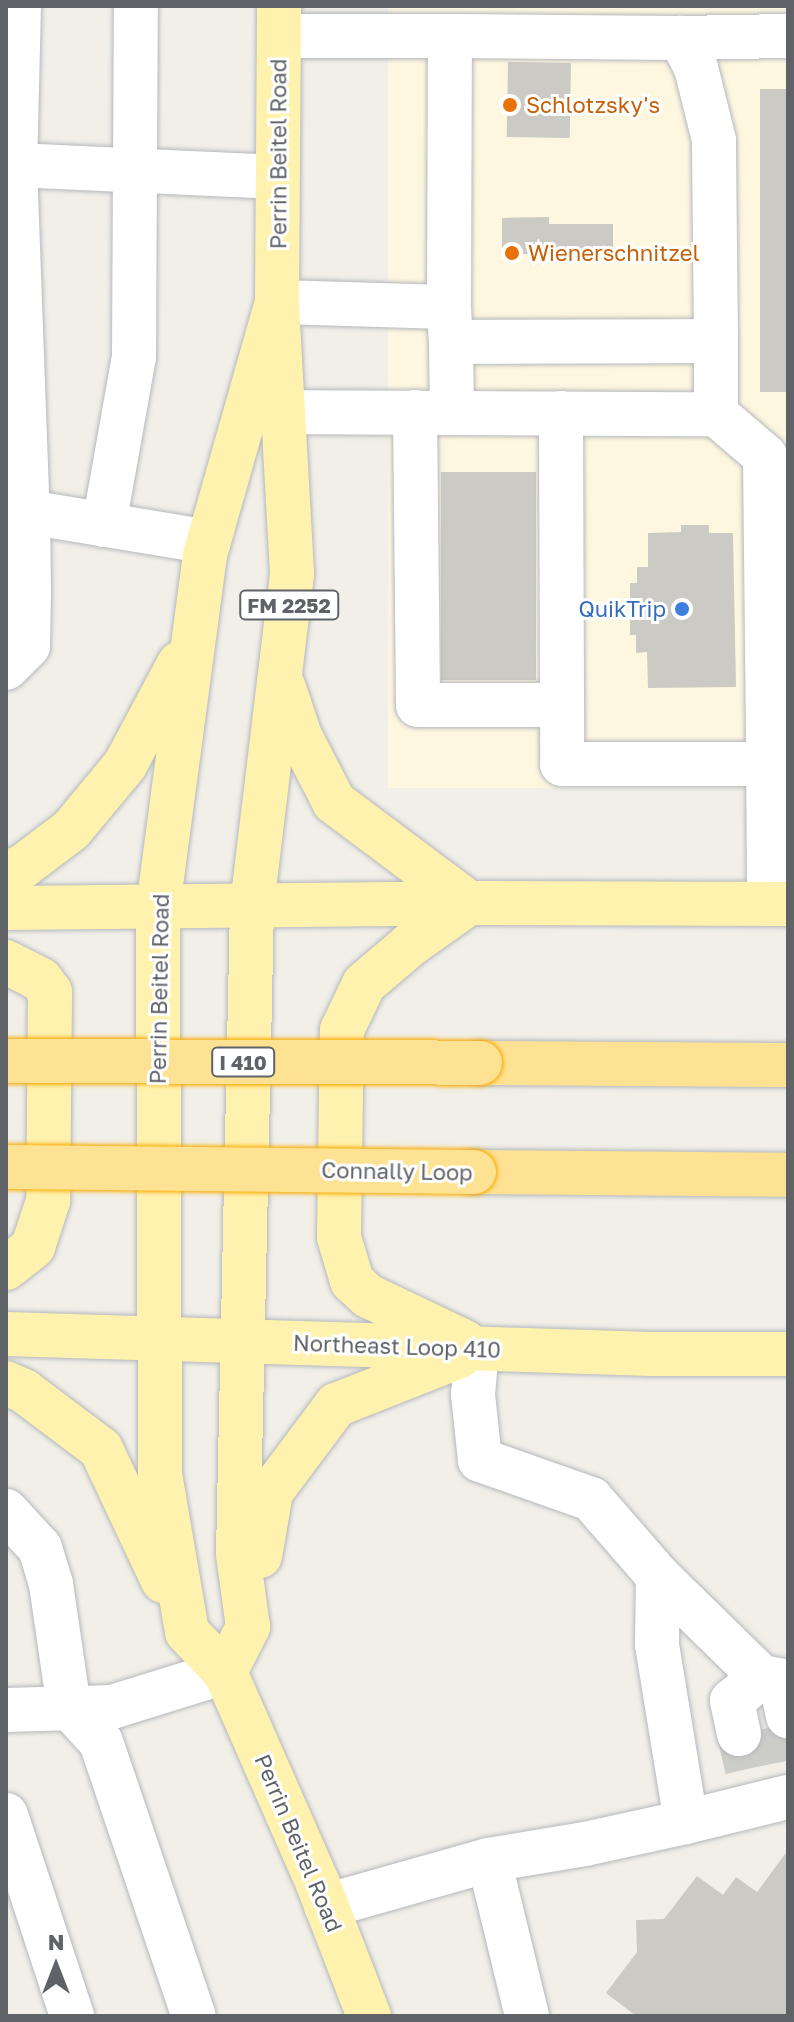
<!DOCTYPE html>
<style>
body{margin:0}
#map{position:relative;width:794px;height:2022px;overflow:hidden;background:#f1efe8;font-family:"Golos Text",sans-serif}
div>[style]{position:absolute}
.commercial>*{inset:0;background:#fef7e0;transform-origin:0 0}
.building>*{inset:0;background:#cccac5;transform-origin:0 0}
.minor-tunnel>*{height:44px;margin-top:-22px;transform-origin:0;background:repeating-linear-gradient(90deg,#ccccc8 0 44px,transparent 0 66px)}
.roads{filter:drop-shadow(0 0 2px #b5b8bc) drop-shadow(0 0 2px #b5b8bc)}
.minor>*{height:44px;margin:-22px;padding:0 22px;transform-origin:22px;border-radius:22px;background:#fff}
.major>*{height:44px;margin:-22px;padding:0 22px;transform-origin:22px;border-radius:22px;background:#fff2af}
.highway>*{height:44px;margin:-22px;padding:0 22px;transform-origin:22px;border-radius:22px;background:#fde293}
.bridges{filter:drop-shadow(0 0 2px #f9ab00) drop-shadow(0 0 2px #f9ab00)}
.highway-bridge>*{height:44px;margin:-22px;padding:0 22px;transform-origin:22px;border-radius:22px;background:#fde293}
.dots>*{width:22px;height:22px;translate:-50% -50%;box-sizing:border-box;border:4px solid #fff;border-radius:50%}
span{translate:-50% -50%;white-space:nowrap;text-align:center;line-height:1.15;-webkit-text-stroke:6px #fff;paint-order:stroke}
.shield-label span{padding:2px 6px;background:#fff;border:2px solid;border-radius:6px;-webkit-text-stroke-width:0}
.shield-label{font-size:20px;color:#5f6368;font-weight:700}
.food-label{font-size:22px;color:#c56008}
.left{translate:0 -50%;text-align:left}
.street-label{font-size:22px;color:#5f6368}
.shop-label{font-size:22px;color:#366cbe}
.right{translate:-100% -50%;text-align:right}
.frame{position:absolute;inset:0;border:8px solid #5f6368;pointer-events:none}
.north{position:absolute;left:16px;top:1926px;width:80px;height:80px;-webkit-text-stroke:6px #fff;paint-order:stroke;rotate:0deg;font-size:22px;font-weight:700;line-height:32px;text-align:center;color:#5f6368}
.north::after{content:'';display:block;margin:auto;width:28px;height:36px;background:#5f6368;clip-path:polygon(50% 0,100% 100%,50% 72%,0 100%)}
</style>
<div id="map">
<div class="commercial">
<div style="left:388px;top:6px;width:400px;height:782px"></div>
</div>
<div class="building">
<div style="left:571px;top:63px;width:75px;height:63px;rotate:91deg"></div>
<div style="left:760px;top:89px;width:28px;height:303px"></div>
<div style="clip-path:polygon(549px 217px,549px 224px,613px 224px,613px 254px,502px 254px,502px 218px)"></div>
<div style="left:441px;top:472px;width:95px;height:208px"></div>
<div style="clip-path:polygon(681px 525px,709px 525px,709px 533px,733px 533px,736px 687px,648px 688px,647px 652px,636px 653px,636px 635px,630px 635px,630px 583px,637px 583px,637px 567px,648px 567px,648px 533px,681px 532px)"></div>
<div style="clip-path:polygon(788px 1850px,788px 2016px,636px 2016px,606px 1993px,637px 1952px,636px 1920px,664px 1919px,697px 1876px,723px 1895px,736px 1877px,757px 1892px)"></div>
</div>
<div class="minor-tunnel">
<div style="left:773px;top:1727px;width:36px;rotate:79deg"></div>
<div style="left:739px;top:1734px;width:36px;rotate:77deg"></div>
</div>
<div class="roads">
<div class="minor">
<div style="left:19px;top:6px;width:159px;rotate:91.4deg"></div>
<div style="left:15px;top:165px;width:263px;rotate:2.6deg"></div>
<div style="left:681px;top:38px;width:107px;rotate:-1.1deg"></div>
<div style="left:6px;top:166px;width:9px;rotate:-6deg"></div>
<div style="left:15px;top:165px;width:347px;rotate:87.9deg"></div>
<div style="left:28px;top:512px;width:183px;rotate:9.4deg"></div>
<div style="left:277px;top:302px;width:172px;rotate:1.7deg"></div>
<div style="left:449px;top:307px;width:271px;rotate:-89.8deg"></div>
<div style="left:450px;top:36px;width:171px;rotate:180deg"></div>
<div style="left:449px;top:307px;width:35px;rotate:87deg"></div>
<div style="left:451px;top:342px;width:265px;rotate:-0.2deg"></div>
<div style="left:716px;top:341px;width:201px;rotate:-90.6deg"></div>
<div style="left:714px;top:140px;width:74px;rotate:-104deg"></div>
<div style="left:696px;top:68px;width:34px;rotate:-117deg"></div>
<div style="left:681px;top:38px;width:231px;rotate:-179.5deg"></div>
<div style="left:716px;top:341px;width:73px;rotate:90deg"></div>
<div style="left:451px;top:342px;width:71px;rotate:89.2deg"></div>
<div style="left:283px;top:412px;width:433px;rotate:0.3deg"></div>
<div style="left:716px;top:414px;width:65px;rotate:40.6deg"></div>
<div style="left:765px;top:456px;width:288px;rotate:89.4deg"></div>
<div style="left:768px;top:744px;width:20px"></div>
<div style="left:415px;top:412px;width:293px;rotate:89.4deg"></div>
<div style="left:418px;top:705px;width:144px"></div>
<div style="left:561px;top:413px;width:351px;rotate:89.8deg"></div>
<div style="left:562px;top:764px;width:207px"></div>
<div style="left:104px;top:525px;width:171px;rotate:-79.9deg"></div>
<div style="left:134px;top:357px;width:351px;rotate:-89.7deg"></div>
<div style="left:6px;top:592px;width:23px"></div>
<div style="left:29px;top:592px;width:80px;rotate:-90.7deg"></div>
<div style="left:6px;top:668px;width:31px;rotate:-45deg"></div>
<div style="left:28px;top:646px;width:54px;rotate:-88.9deg"></div>
<div style="left:768px;top:744px;width:160px;rotate:89.6deg"></div>
<div style="left:6px;top:1511px;width:50px;rotate:47.4deg"></div>
<div style="left:40px;top:1548px;width:38px;rotate:73deg"></div>
<div style="left:51px;top:1584px;width:124px;rotate:81.7deg"></div>
<div style="left:69px;top:1707px;width:47px;rotate:47.6deg"></div>
<div style="left:101px;top:1742px;width:289px;rotate:71.3deg"></div>
<div style="left:658px;top:1576px;width:144px;rotate:44.4deg"></div>
<div style="left:761px;top:1677px;width:24px;rotate:28deg"></div>
<div style="left:782px;top:1688px;width:29px;rotate:78deg"></div>
<div style="left:6px;top:1710px;width:106px;rotate:-1.6deg"></div>
<div style="left:112px;top:1707px;width:118px;rotate:-17.2deg"></div>
<div style="left:739px;top:1734px;width:34px;rotate:-102deg"></div>
<div style="left:732px;top:1701px;width:38px;rotate:-40deg"></div>
<div style="left:761px;top:1677px;width:27px;rotate:10deg"></div>
<div style="left:6px;top:1815px;width:212px;rotate:71.8deg"></div>
<div style="left:686px;top:1822px;width:105px;rotate:-13.8deg"></div>
<div style="left:489px;top:1860px;width:161px;rotate:76.3deg"></div>
<div style="left:326px;top:1906px;width:169px;rotate:-15.8deg"></div>
<div style="left:489px;top:1860px;width:97px;rotate:-9.5deg"></div>
<div style="left:585px;top:1844px;width:103px;rotate:-12.3deg"></div>
<div style="left:686px;top:1822px;width:180px;rotate:-99.3deg"></div>
<div style="left:657px;top:1644px;width:68px;rotate:-89.2deg"></div>
<div style="left:658px;top:1576px;width:102px;rotate:-131deg"></div>
<div style="left:591px;top:1499px;width:118px;rotate:-160.6deg"></div>
<div style="left:480px;top:1460px;width:66px;rotate:-96.1deg"></div>
<div style="left:473px;top:1394px;width:45px;rotate:-84.9deg"></div>
</div>
<div class="major">
<div style="left:277px;top:302px;width:263px;rotate:105.9deg"></div>
<div style="left:205px;top:555px;width:353px;rotate:97.6deg"></div>
<div style="left:158px;top:905px;width:569px;rotate:89.8deg"></div>
<div style="left:160px;top:1474px;width:160px;rotate:80.3deg"></div>
<div style="left:187px;top:1632px;width:55px;rotate:46.5deg"></div>
<div style="left:225px;top:1672px;width:232px;rotate:66.3deg"></div>
<div style="left:318px;top:1884px;width:142px;rotate:68.9deg"></div>
<div style="left:284px;top:688px;width:51px;rotate:71.6deg"></div>
<div style="left:300px;top:736px;width:74px;rotate:62.7deg"></div>
<div style="left:334px;top:802px;width:169px;rotate:36.8deg"></div>
<div style="left:6px;top:873px;width:17px;rotate:-21deg"></div>
<div style="left:22px;top:867px;width:61px;rotate:-37.1deg"></div>
<div style="left:71px;top:830px;width:85px;rotate:-50.3deg"></div>
<div style="left:125px;top:765px;width:115px;rotate:-61.9deg"></div>
<div style="left:6px;top:908px;width:463px;rotate:-0.6deg"></div>
<div style="left:469px;top:903px;width:319px;rotate:0.2deg"></div>
<div style="left:6px;top:962px;width:39px;rotate:27deg"></div>
<div style="left:41px;top:980px;width:15px;rotate:53deg"></div>
<div style="left:50px;top:992px;width:209px;rotate:90.5deg"></div>
<div style="left:48px;top:1201px;width:48px;rotate:108.1deg"></div>
<div style="left:33px;top:1247px;width:34px;rotate:142deg"></div>
<div style="left:6px;top:1334px;width:646px;rotate:1.77deg"></div>
<div style="left:652px;top:1354px;width:136px"></div>
<div style="left:465px;top:1342px;width:107px;rotate:-154.6deg"></div>
<div style="left:368px;top:1296px;width:22px;rotate:-137deg"></div>
<div style="left:352px;top:1281px;width:46px;rotate:-106.5deg"></div>
<div style="left:339px;top:1237px;width:207px;rotate:-89.2deg"></div>
<div style="left:342px;top:1030px;width:51px;rotate:-64.4deg"></div>
<div style="left:364px;top:984px;width:62px;rotate:-40.4deg"></div>
<div style="left:411px;top:944px;width:71px;rotate:-35.3deg"></div>
<div style="left:6px;top:1383px;width:20px;rotate:24deg"></div>
<div style="left:24px;top:1391px;width:96px;rotate:37deg"></div>
<div style="left:101px;top:1449px;width:146px;rotate:64.8deg"></div>
<div style="left:260px;top:1556px;width:65px;rotate:-80.2deg"></div>
<div style="left:271px;top:1492px;width:109px;rotate:-53.2deg"></div>
<div style="left:336px;top:1405px;width:133px;rotate:-21.6deg"></div>
<div style="left:225px;top:1672px;width:51px;rotate:-62.9deg"></div>
<div style="left:248px;top:1627px;width:74px;rotate:-97.8deg"></div>
<div style="left:238px;top:1554px;width:649px;rotate:-88.76deg"></div>
<div style="left:252px;top:905px;width:334px;rotate:-83.1deg"></div>
<div style="left:292px;top:573px;width:271px;rotate:-93.2deg"></div>
<div style="left:277px;top:302px;width:296px;rotate:-89.6deg"></div>
</div>
<div class="highway">
<div style="left:480px;top:1063px;width:308px;rotate:0.4deg"></div>
<div style="left:474px;top:1172px;width:314px;rotate:0.5deg"></div>
</div>
</div>
<div class="bridges">
<div class="highway-bridge">
<div style="left:6px;top:1061px;width:474px;rotate:0.2deg"></div>
<div style="left:6px;top:1167px;width:468px;rotate:0.6deg"></div>
</div>
</div>
<div class="dots">
<div style="left:510px;top:105px;background:#e8710a"></div>
<div style="left:512px;top:253px;background:#e8710a"></div>
<div style="left:682px;top:609px;background:#3f7fe0"></div>
</div>
<div class="shield-label">
<span style="left:289px;top:605px">FM 2252</span>
<span style="left:243px;top:1062px">I 410</span>
</div>
<div class="food-label">
<span class="left" style="left:526px;top:105px">Schlotzsky's</span>
<span class="left" style="left:528px;top:253px">Wienerschnitzel</span>
</div>
<div class="street-label">
<span style="left:278px;top:154px;rotate:-90deg">Perrin Beitel Road</span>
<span style="left:159px;top:989px;rotate:-89deg">Perrin Beitel Road</span>
<span style="left:397px;top:1171px;rotate:1deg">Connally Loop</span>
<span style="left:397px;top:1346px;rotate:2deg">Northeast Loop 410</span>
<span style="left:299px;top:1843px;rotate:67deg">Perrin Beitel Road</span>
</div>
<div class="shop-label">
<span class="right" style="left:666px;top:609px">QuikTrip</span>
</div>
<div class="frame"></div>
<div class="north">N</div>
</div>
